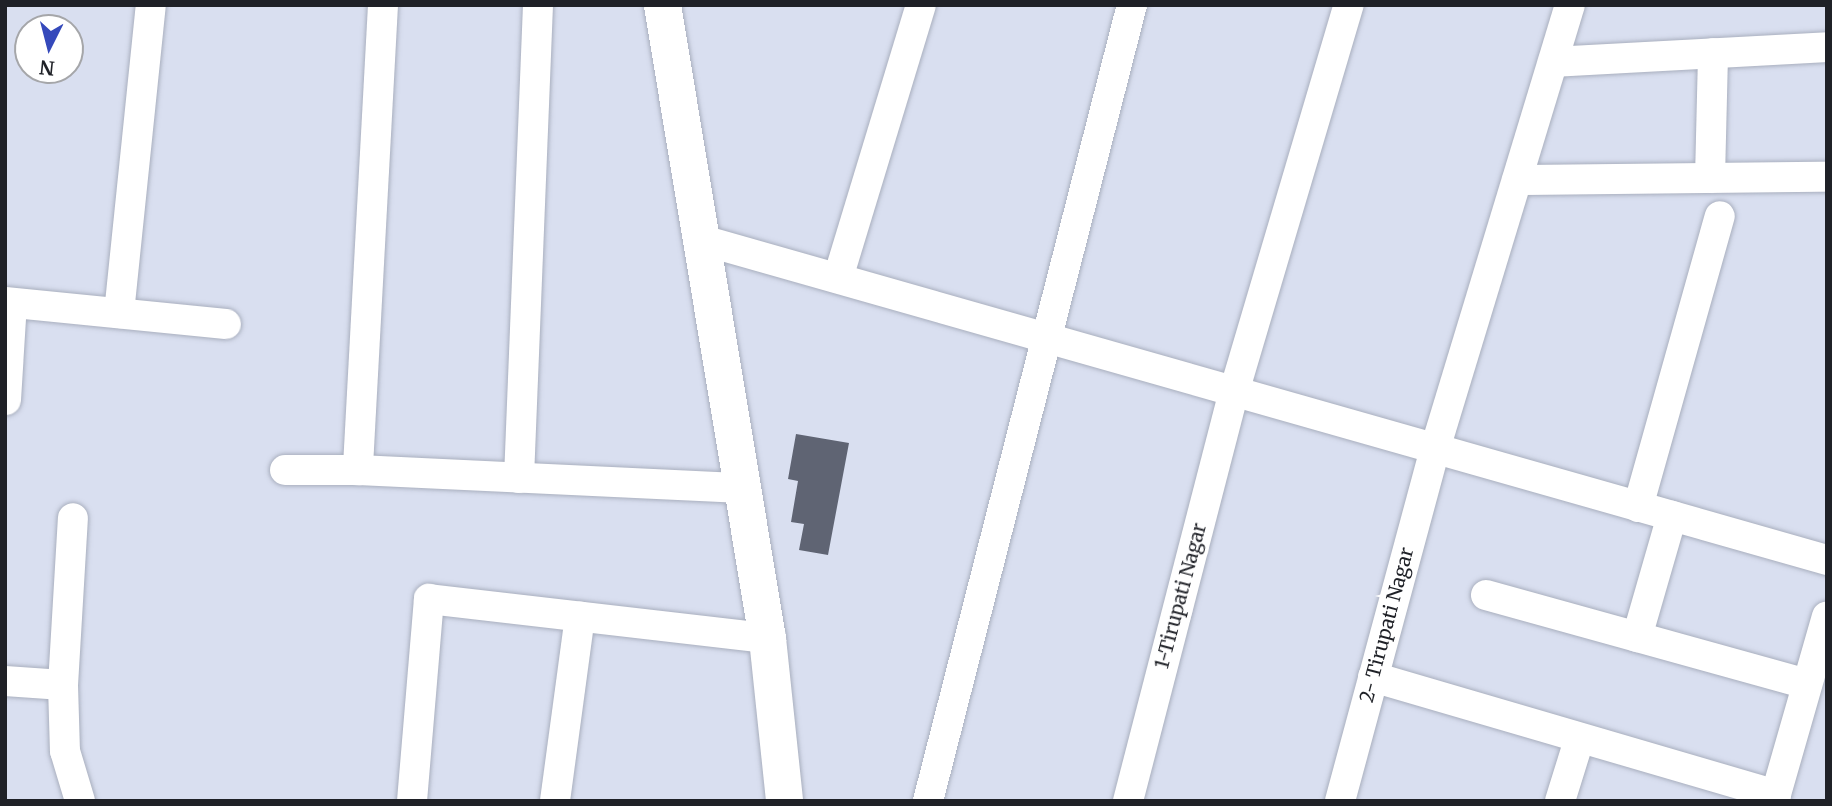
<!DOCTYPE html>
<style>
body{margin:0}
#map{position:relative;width:1832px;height:806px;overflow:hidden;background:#d9dff0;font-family:Merriweather,serif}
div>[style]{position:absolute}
.building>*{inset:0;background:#5f6473}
.roads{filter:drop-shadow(0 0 2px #a9afbe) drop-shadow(0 0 2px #a9afbe)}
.minor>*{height:30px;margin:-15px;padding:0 15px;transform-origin:15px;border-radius:15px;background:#fff}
.tertiary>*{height:37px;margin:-18.5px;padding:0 18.5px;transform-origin:18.5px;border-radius:18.5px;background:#fff}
span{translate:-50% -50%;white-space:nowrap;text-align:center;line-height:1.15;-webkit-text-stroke:7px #fff;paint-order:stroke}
.street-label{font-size:19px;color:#1f2127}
.frame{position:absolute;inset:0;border:7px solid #1f2127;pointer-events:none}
.north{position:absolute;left:14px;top:14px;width:70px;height:70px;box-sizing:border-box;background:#fff;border:2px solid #a5a6a9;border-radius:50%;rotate:186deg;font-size:19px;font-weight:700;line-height:28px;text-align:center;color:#1f2127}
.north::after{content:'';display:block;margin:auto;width:24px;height:32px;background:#3549bb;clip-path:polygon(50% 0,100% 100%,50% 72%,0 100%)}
</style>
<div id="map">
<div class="building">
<div style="clip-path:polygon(796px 434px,849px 443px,828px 555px,799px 550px,804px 524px,791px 522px,798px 481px,788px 479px)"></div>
</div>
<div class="roads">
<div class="minor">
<div style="left:383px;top:5px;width:466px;rotate:93.1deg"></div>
<div style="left:358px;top:470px;width:385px;rotate:2.7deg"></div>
<div style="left:1553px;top:62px;width:274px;rotate:-3.1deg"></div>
<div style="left:1710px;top:178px;width:125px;rotate:-88.6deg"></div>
<div style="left:1517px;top:180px;width:310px;rotate:-0.6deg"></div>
<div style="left:702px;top:240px;width:1170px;rotate:15.88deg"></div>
<div style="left:838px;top:278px;width:285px;rotate:-73.1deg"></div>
<div style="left:5px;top:302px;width:222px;rotate:5.7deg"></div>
<div style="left:119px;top:313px;width:310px;rotate:-84.1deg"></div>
<div style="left:6px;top:400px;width:97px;rotate:-86.5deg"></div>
<div style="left:285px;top:470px;width:73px"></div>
<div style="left:519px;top:478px;width:473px;rotate:-87.7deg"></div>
<div style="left:1638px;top:507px;width:302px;rotate:-74.3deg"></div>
<div style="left:1486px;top:595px;width:333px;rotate:15.5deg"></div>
<div style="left:1637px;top:637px;width:126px;rotate:-73.9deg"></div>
<div style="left:1373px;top:677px;width:420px;rotate:16.3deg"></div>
<div style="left:5px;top:681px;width:58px;rotate:3.9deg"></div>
<div style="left:63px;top:685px;width:66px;rotate:88.3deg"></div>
<div style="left:65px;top:751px;width:52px;rotate:73.3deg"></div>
<div style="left:63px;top:685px;width:167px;rotate:-86.6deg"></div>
<div style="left:412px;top:801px;width:203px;rotate:-85.2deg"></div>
<div style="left:429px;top:599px;width:340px;rotate:6.6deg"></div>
<div style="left:555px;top:801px;width:186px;rotate:-82.3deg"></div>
<div style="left:928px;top:801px;width:822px;rotate:-75.63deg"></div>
<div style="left:1128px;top:801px;width:423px;rotate:-75.5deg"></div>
<div style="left:1234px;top:392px;width:404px;rotate:-73.5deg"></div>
<div style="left:1340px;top:801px;width:365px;rotate:-74.9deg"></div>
<div style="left:1435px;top:449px;width:464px;rotate:-73.1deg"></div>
<div style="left:1560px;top:801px;width:64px;rotate:-72.7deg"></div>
<div style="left:1774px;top:801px;width:192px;rotate:-74deg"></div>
</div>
<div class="tertiary">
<div style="left:662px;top:5px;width:642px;rotate:80.58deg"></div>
<div style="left:767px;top:638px;width:164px;rotate:84deg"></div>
</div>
</div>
<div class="street-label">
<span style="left:1181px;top:596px;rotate:-75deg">1-Tirupati Nagar</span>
<span style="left:1387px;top:625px;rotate:-75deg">2- Tirupati Nagar</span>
</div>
<div class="frame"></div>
<div class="north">N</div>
</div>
